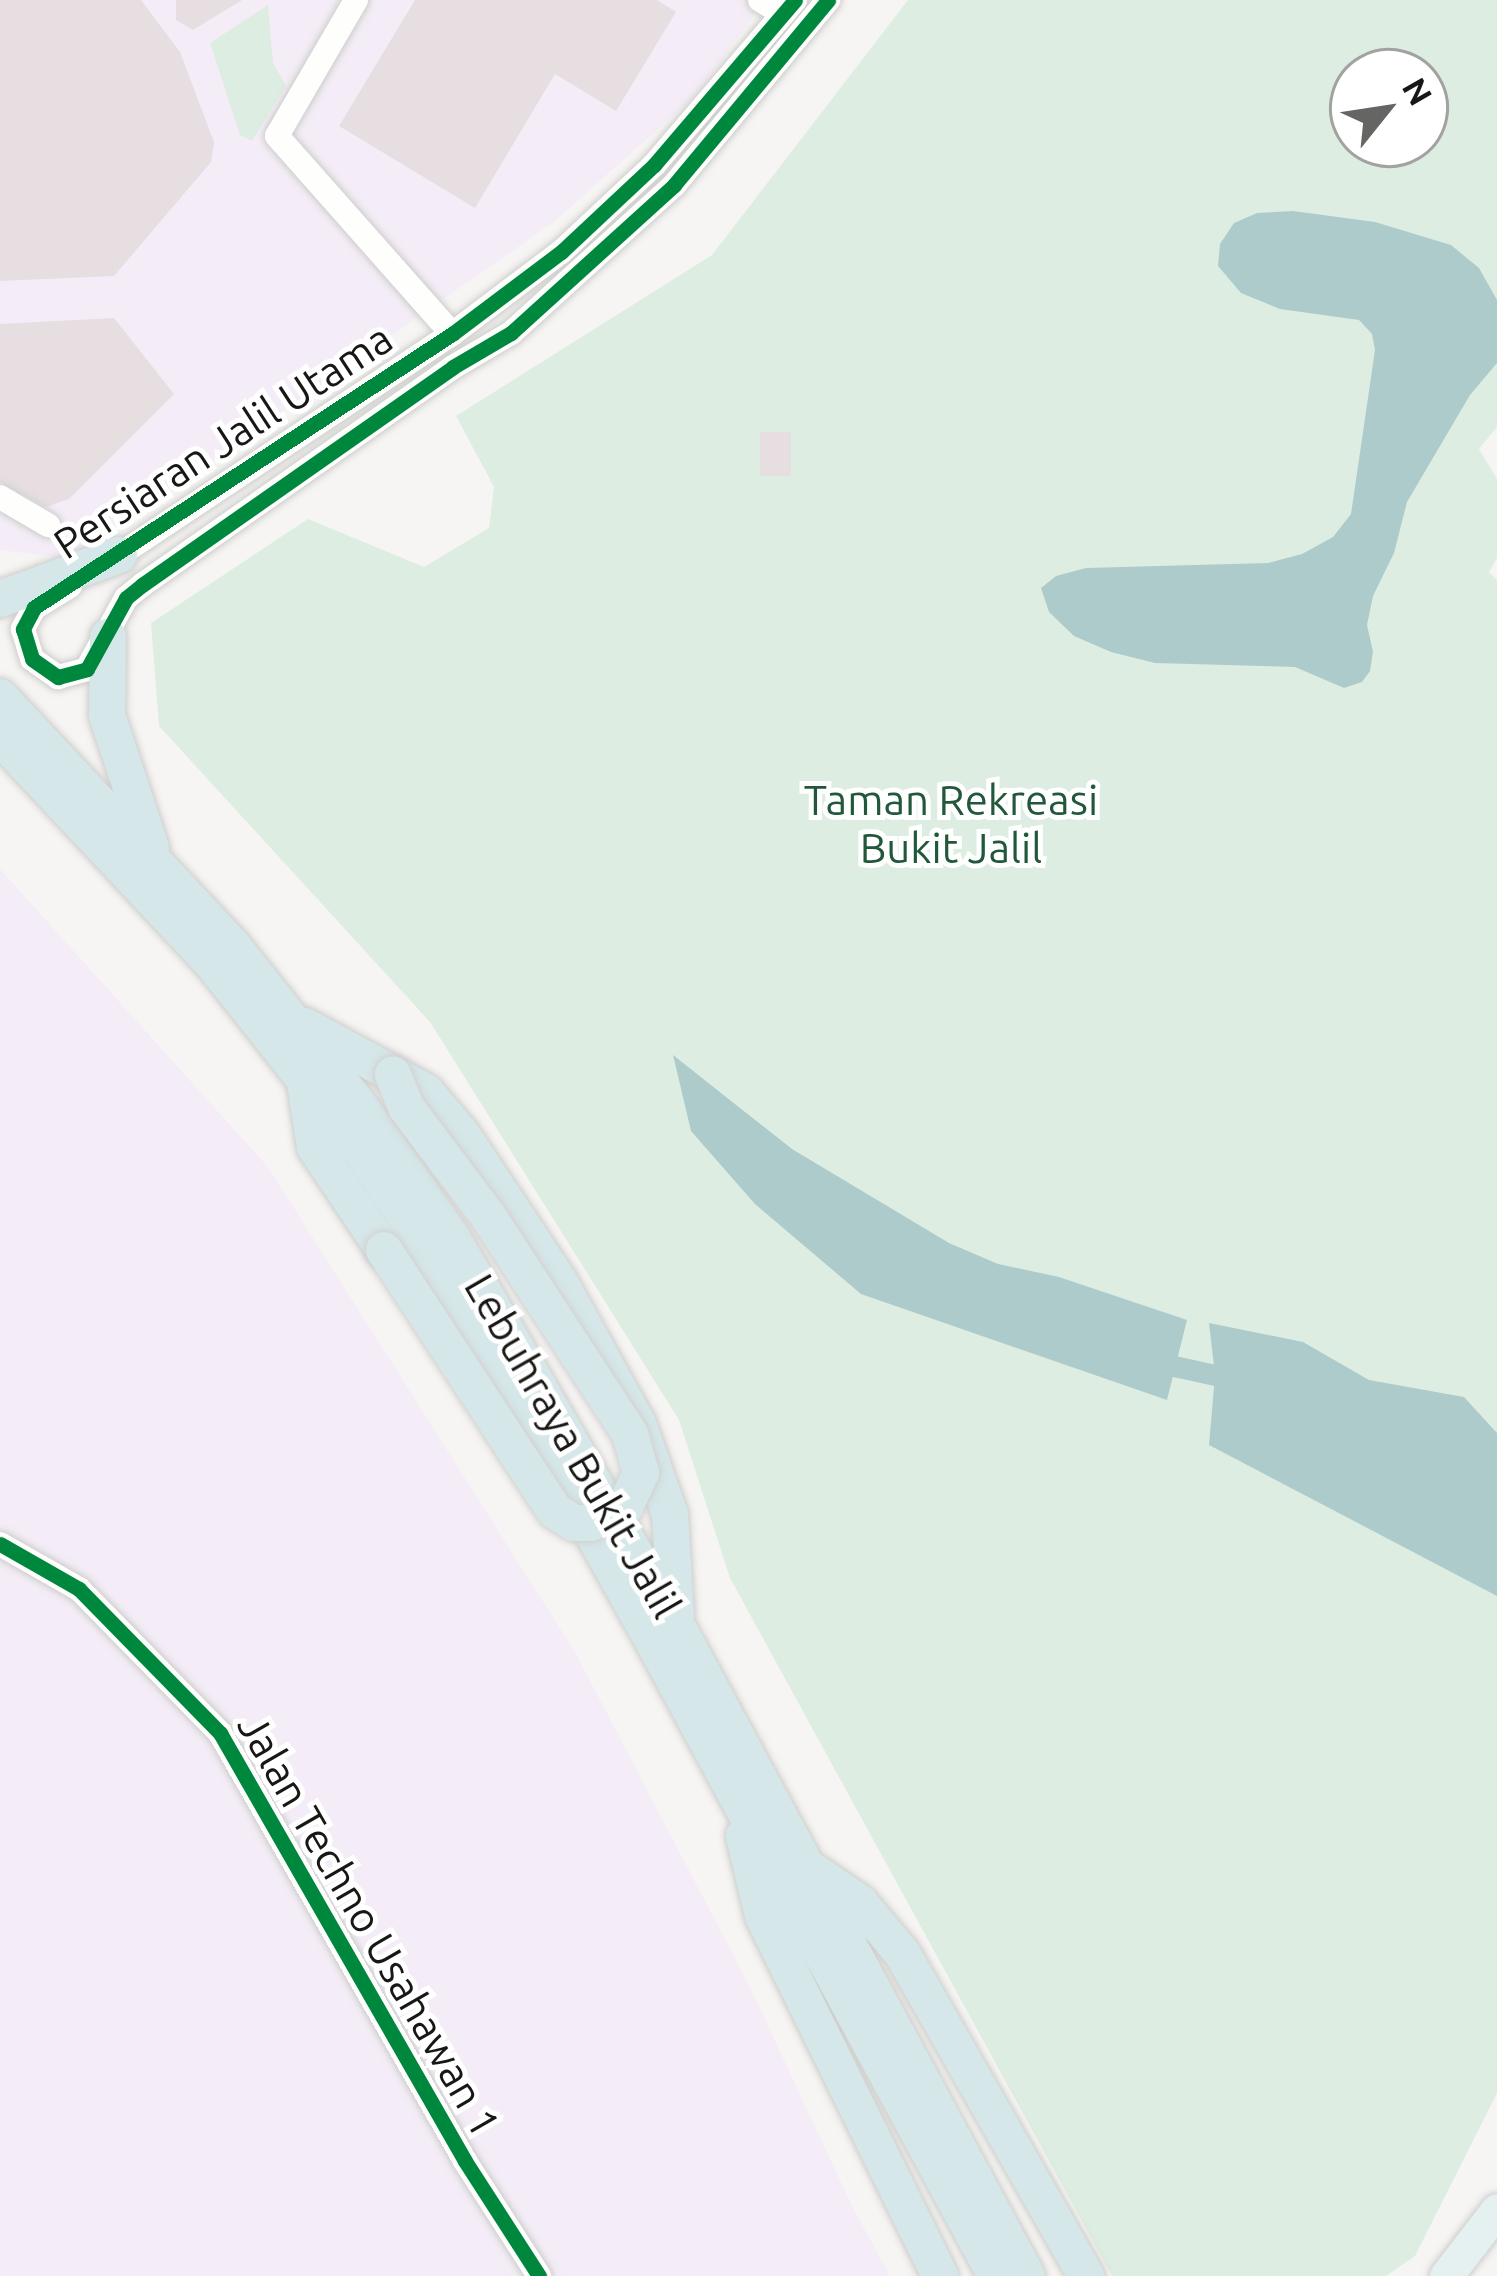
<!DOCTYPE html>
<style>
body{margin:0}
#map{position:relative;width:1497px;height:2276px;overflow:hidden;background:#f6f5f3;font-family:Ubuntu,sans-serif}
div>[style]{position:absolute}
.commercial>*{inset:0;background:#f4edf7}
.green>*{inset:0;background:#deede2}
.water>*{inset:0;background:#adcbcb}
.canal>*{height:21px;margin:-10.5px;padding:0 10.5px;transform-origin:10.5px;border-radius:10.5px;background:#adcbcb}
.building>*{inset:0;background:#e6dee1;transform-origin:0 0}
.roads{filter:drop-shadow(0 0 3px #cececc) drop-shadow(0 0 3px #cececc)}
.minor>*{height:24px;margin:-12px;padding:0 12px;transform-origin:12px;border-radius:12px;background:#fefefd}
.major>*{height:33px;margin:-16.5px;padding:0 16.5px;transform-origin:16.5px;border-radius:16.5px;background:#e5f0f0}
.highway>*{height:36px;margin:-18px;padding:0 18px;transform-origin:18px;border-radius:18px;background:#d5e7e9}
.bridges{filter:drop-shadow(0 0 3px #d2d1d1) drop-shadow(0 0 3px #d2d1d1)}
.highway-bridge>*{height:36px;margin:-18px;padding:0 18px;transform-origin:18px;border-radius:18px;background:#d5e7e9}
.cycleway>*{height:15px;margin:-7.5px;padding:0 7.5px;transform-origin:7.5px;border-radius:7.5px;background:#00873e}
span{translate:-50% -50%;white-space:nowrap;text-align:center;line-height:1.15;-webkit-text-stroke:10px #fff;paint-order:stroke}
.street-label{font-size:42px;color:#171715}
.park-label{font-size:42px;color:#21573a}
.north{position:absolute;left:1329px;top:48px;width:120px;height:120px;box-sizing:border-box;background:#fff;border:3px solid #a2a2a1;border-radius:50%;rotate:60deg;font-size:33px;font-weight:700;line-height:48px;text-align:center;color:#171715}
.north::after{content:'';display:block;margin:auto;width:42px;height:54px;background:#656563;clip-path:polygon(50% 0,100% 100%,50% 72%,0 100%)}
</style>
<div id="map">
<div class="commercial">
<div style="clip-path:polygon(0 0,765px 0,694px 97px,554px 222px,71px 559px,0 550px)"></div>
<div style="clip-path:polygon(0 869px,268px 1167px,575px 1652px,751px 1989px,851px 2204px,890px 2276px,0 2276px)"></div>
</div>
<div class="green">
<div style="clip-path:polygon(evenodd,908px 0,1497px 0,1497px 427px,1479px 449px,1497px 479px,1497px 558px,1489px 572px,1497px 580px,1497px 2093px,1415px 2256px,1386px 2276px,1112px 2276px,730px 1578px,679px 1420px,430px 1022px,159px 726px,151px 623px,308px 519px,424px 567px,489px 528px,494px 487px,456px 416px,712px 255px,908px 0,1353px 72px,1425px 72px,1425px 144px,1353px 144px,1353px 72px)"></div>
<div style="clip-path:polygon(268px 5px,273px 63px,286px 86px,252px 141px,240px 135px,210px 43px)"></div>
</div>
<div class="water">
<div style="clip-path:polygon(1293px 211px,1375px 222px,1451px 245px,1479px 268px,1497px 300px,1497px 363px,1470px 395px,1407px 502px,1394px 553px,1373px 596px,1367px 625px,1373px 652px,1370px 671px,1362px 682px,1344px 688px,1295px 667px,1155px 663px,1111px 652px,1074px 636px,1049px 612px,1041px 588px,1056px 576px,1086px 568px,1268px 563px,1302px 554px,1333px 537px,1351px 514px,1375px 350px,1372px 334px,1359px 320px,1280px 309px,1241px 293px,1218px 266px,1220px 244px,1234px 223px,1257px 213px)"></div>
<div style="clip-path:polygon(673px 1055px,792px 1149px,949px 1243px,998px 1264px,1059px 1277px,1187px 1320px,1167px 1400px,861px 1294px,755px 1204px,691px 1131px)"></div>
<div style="clip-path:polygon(1209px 1323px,1303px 1342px,1369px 1380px,1464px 1397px,1497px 1433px,1497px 1596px,1209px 1445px,1215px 1375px)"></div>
</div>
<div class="canal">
<div style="left:1174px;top:1366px;width:42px;rotate:12.4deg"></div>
</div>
<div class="building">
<div style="clip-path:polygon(0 0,141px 0,180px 52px,214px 142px,211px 162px,114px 276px,0 281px)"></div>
<div style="clip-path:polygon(176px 0,242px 0,193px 30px,176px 20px)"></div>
<div style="clip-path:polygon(415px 0,657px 0,676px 12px,616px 111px,555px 74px,475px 208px,339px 126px)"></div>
<div style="clip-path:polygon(114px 318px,174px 394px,69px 499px,46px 507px,0 482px,0 324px)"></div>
<div style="left:760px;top:432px;width:31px;height:44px"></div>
</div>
<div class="roads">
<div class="minor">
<div style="left:356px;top:0;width:157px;rotate:120.2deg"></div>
<div style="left:277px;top:136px;width:264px;rotate:48.5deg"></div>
<div style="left:760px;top:0;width:27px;rotate:31deg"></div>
<div style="left:0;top:497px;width:56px;rotate:30.3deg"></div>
<div style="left:110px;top:561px;width:410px;rotate:-33.6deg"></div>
<div style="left:452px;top:334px;width:136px;rotate:-37deg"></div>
<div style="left:561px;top:252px;width:127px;rotate:-43.1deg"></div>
<div style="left:654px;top:165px;width:217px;rotate:-49.5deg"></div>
<div style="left:70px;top:586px;width:42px;rotate:148.6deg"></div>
<div style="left:34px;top:608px;width:24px;rotate:118deg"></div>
<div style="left:23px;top:629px;width:31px;rotate:73deg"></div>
<div style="left:32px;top:659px;width:32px;rotate:35deg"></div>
<div style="left:58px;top:677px;width:30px;rotate:-15deg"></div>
<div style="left:87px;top:669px;width:81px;rotate:-61.2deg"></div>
<div style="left:126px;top:598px;width:21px;rotate:-39deg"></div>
<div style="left:142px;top:585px;width:380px;rotate:-35deg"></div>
<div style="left:453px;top:367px;width:67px;rotate:-30.4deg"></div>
<div style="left:511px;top:333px;width:220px;rotate:-42.2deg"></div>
<div style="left:674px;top:185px;width:241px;rotate:-50.2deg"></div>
<div style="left:0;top:1544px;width:91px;rotate:29.7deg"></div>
<div style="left:79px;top:1589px;width:202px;rotate:45.6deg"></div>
<div style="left:220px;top:1733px;width:493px;rotate:60.2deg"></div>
<div style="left:465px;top:2161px;width:137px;rotate:57.2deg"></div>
</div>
<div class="major">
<div style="left:1446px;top:2276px;width:83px;rotate:-52.3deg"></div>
</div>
<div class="highway">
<div style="left:0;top:599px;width:127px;rotate:-20.3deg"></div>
<div style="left:108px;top:637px;width:78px;rotate:90.7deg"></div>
<div style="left:107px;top:715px;width:140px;rotate:71.7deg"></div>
<div style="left:0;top:697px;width:340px;rotate:46.9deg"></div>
<div style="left:232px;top:945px;width:209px;rotate:51.6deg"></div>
<div style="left:362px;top:1109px;width:156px;rotate:54.9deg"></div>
<div style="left:452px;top:1237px;width:449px;rotate:60deg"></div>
<div style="left:677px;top:1626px;width:738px;rotate:61.7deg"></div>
<div style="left:0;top:737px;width:311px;rotate:46.8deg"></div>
<div style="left:213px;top:964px;width:238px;rotate:51.6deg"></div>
<div style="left:361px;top:1151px;width:99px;rotate:56.1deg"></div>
<div style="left:416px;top:1233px;width:114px;rotate:57.1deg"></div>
<div style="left:478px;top:1329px;width:360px;rotate:60.7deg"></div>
<div style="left:654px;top:1643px;width:719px;rotate:61.62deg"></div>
<div style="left:305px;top:1026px;width:138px;rotate:28.6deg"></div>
<div style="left:426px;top:1092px;width:57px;rotate:49.9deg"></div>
<div style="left:463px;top:1136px;width:174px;rotate:56.5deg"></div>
<div style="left:559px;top:1281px;width:163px;rotate:61.1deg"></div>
<div style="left:638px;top:1424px;width:96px;rotate:70.6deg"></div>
<div style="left:670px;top:1515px;width:101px;rotate:86.6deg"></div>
<div style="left:305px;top:1083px;width:65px;rotate:81.1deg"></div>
<div style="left:315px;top:1147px;width:124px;rotate:56.2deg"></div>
<div style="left:744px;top:1836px;width:82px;rotate:76.6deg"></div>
<div style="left:763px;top:1916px;width:401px;rotate:63.8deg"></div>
<div style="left:813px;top:1871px;width:57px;rotate:34.2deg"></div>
<div style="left:860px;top:1903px;width:65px;rotate:50deg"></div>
<div style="left:902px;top:1953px;width:372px;rotate:60.3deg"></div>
</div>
</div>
<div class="bridges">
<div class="highway-bridge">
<div style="left:384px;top:1250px;width:312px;rotate:56.8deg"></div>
<div style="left:555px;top:1511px;width:22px;rotate:32deg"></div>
<div style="left:574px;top:1523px;width:17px"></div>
<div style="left:591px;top:1523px;width:38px;rotate:-25deg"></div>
<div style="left:625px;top:1507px;width:38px;rotate:-65deg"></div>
<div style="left:641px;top:1473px;width:41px;rotate:-105.8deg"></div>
<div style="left:630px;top:1434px;width:260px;rotate:-123.1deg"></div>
<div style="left:488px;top:1216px;width:136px;rotate:-127deg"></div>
<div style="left:406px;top:1107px;width:35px;rotate:-112deg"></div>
</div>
</div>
<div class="cycleway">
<div style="left:795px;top:0;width:217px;rotate:130.5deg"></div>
<div style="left:654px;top:165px;width:127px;rotate:136.9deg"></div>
<div style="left:561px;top:252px;width:136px;rotate:143deg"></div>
<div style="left:452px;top:334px;width:500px;rotate:146.8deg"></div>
<div style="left:34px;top:608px;width:24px;rotate:118deg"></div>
<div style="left:23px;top:629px;width:31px;rotate:73deg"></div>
<div style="left:32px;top:659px;width:32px;rotate:35deg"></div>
<div style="left:58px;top:677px;width:30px;rotate:-15deg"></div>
<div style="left:87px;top:669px;width:81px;rotate:-61.2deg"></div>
<div style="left:126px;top:598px;width:21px;rotate:-39deg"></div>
<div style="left:142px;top:585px;width:380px;rotate:-35deg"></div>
<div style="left:453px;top:367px;width:67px;rotate:-30.4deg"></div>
<div style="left:511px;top:333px;width:220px;rotate:-42.2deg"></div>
<div style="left:674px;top:185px;width:241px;rotate:-50.2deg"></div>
<div style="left:0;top:1544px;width:91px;rotate:29.7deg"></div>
<div style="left:79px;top:1589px;width:202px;rotate:45.6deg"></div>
<div style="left:220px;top:1733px;width:493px;rotate:60.2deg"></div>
<div style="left:465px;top:2161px;width:137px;rotate:57.2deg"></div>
</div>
<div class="street-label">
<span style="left:223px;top:441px;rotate:-33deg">Persiaran Jalil Utama</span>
<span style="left:573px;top:1446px;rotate:60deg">Lebuhraya Bukit Jalil</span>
<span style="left:369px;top:1925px;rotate:60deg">Jalan Techno Usahawan 1</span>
</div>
<div class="park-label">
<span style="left:951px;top:824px">Taman Rekreasi<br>Bukit Jalil</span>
</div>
<div class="north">N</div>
</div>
